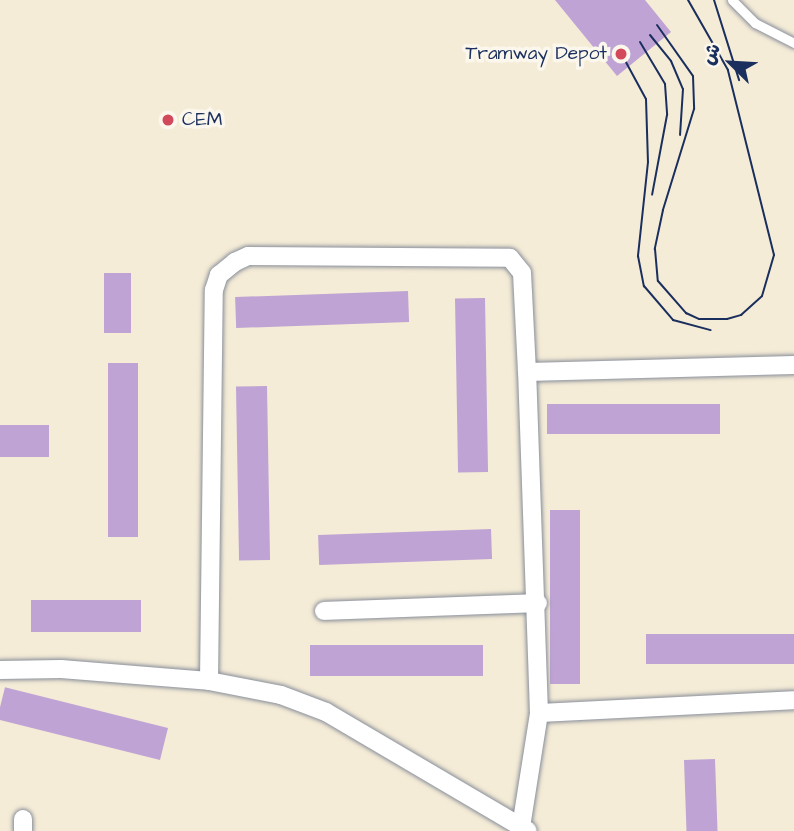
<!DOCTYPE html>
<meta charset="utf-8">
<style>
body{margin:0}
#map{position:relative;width:794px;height:831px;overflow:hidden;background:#f5ecd7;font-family:"Architects Daughter","Playpen Sans Arabic",sans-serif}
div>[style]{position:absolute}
.building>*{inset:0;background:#bea3d4;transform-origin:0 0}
.roads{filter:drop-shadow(0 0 2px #888e9a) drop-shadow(0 0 2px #888e9a)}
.lane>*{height:9px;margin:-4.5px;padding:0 4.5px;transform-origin:4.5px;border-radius:4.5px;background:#fff}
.street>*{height:18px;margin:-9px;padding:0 9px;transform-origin:9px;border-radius:9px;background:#fff}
.tram>*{height:2px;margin:-1px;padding:0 1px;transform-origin:1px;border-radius:1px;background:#1b2f5e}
.dots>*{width:19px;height:19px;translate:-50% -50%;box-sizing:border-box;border:4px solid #fbf7ec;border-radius:50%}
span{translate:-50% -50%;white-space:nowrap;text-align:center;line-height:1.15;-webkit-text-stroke:7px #fbf7ec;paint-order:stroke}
.poi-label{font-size:19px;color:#1b2f5e}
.right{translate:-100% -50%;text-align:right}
.left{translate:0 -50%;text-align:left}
.north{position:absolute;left:696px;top:28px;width:70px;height:70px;-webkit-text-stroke:5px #fbf7ec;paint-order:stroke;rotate:294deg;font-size:19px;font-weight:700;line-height:28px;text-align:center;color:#1b2f5e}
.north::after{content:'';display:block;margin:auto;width:24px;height:32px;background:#1b2f5e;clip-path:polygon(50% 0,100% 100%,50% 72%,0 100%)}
</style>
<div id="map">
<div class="building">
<div style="clip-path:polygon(555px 0,645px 0,671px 32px,617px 76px)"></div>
<div style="left:104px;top:273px;width:27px;height:60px"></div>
<div style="left:408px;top:291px;width:31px;height:173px;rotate:88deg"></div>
<div style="left:485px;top:298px;width:174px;height:30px;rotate:89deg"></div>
<div style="left:108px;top:363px;width:30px;height:174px"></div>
<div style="left:267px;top:386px;width:174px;height:31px;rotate:89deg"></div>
<div style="left:720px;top:404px;width:30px;height:173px;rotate:90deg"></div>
<div style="left:0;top:425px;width:49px;height:32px"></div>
<div style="left:550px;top:510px;width:30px;height:174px"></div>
<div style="left:491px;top:529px;width:30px;height:173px;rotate:88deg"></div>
<div style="left:31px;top:600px;width:110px;height:32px"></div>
<div style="left:794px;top:634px;width:30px;height:148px;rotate:90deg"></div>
<div style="left:483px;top:645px;width:31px;height:173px;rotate:90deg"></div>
<div style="left:168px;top:728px;width:33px;height:168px;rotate:104deg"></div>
<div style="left:715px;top:759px;width:72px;height:31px;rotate:88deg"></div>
</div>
<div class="roads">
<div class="lane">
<div style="left:732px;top:0;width:33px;rotate:45deg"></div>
<div style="left:755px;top:23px;width:44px;rotate:27.1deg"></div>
</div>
<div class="street">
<div style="left:324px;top:611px;width:214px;rotate:-2.1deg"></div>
<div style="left:0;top:670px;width:61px;rotate:-0.9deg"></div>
<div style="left:61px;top:669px;width:148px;rotate:4.6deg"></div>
<div style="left:209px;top:681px;width:73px;rotate:11deg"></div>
<div style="left:281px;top:695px;width:48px;rotate:20.7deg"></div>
<div style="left:326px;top:712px;width:234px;rotate:30.5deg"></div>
<div style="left:209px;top:681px;width:391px;rotate:-89.3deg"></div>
<div style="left:214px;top:290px;width:16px;rotate:-72deg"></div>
<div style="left:219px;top:275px;width:21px;rotate:-39deg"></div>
<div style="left:235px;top:262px;width:14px;rotate:-25deg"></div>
<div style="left:248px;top:256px;width:262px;rotate:0.4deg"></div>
<div style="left:510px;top:258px;width:19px;rotate:51deg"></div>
<div style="left:522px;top:273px;width:99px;rotate:87.1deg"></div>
<div style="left:527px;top:372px;width:267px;rotate:-1.5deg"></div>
<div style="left:539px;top:713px;width:255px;rotate:-2.9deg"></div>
<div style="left:521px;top:827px;width:115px;rotate:-81deg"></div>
<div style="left:539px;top:713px;width:341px;rotate:-92deg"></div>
<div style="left:23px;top:831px;width:12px;rotate:-90deg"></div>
</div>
</div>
<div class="tram">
<div style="left:714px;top:0;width:84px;rotate:72.6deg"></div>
<div style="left:657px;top:25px;width:62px;rotate:54.8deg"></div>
<div style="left:693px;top:76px;width:33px;rotate:88deg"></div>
<div style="left:694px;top:109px;width:106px;rotate:107.1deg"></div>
<div style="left:663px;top:210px;width:40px;rotate:102deg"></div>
<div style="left:655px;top:249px;width:32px;rotate:85deg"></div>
<div style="left:658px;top:281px;width:43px;rotate:48.8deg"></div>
<div style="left:686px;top:313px;width:14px;rotate:25deg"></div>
<div style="left:699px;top:319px;width:28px"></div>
<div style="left:727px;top:319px;width:15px;rotate:-16deg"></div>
<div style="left:741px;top:315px;width:28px;rotate:-42deg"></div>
<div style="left:762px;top:296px;width:43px;rotate:-73.7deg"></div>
<div style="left:774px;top:255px;width:191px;rotate:-104deg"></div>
<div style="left:728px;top:70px;width:81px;rotate:-119.7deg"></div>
<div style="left:650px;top:35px;width:33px;rotate:51deg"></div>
<div style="left:671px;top:61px;width:30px;rotate:67deg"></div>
<div style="left:683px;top:89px;width:46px;rotate:93.7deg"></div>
<div style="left:640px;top:42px;width:49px;rotate:59.2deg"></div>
<div style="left:665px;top:84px;width:31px;rotate:86deg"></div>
<div style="left:667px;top:115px;width:81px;rotate:100.6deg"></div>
<div style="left:621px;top:53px;width:52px;rotate:61.5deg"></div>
<div style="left:646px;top:99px;width:63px;rotate:88.2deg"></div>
<div style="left:648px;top:162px;width:95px;rotate:96.1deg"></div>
<div style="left:638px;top:256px;width:31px;rotate:79deg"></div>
<div style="left:644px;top:286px;width:45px;rotate:49.5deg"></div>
<div style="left:673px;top:320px;width:39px;rotate:15deg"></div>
</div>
<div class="dots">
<div style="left:621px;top:54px;background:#d1495b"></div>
<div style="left:168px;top:120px;background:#d1495b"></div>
</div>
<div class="poi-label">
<span class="right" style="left:607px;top:54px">Tramway Depot</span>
<span class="left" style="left:182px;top:120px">CEM</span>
</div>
<div class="north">ش</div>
</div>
